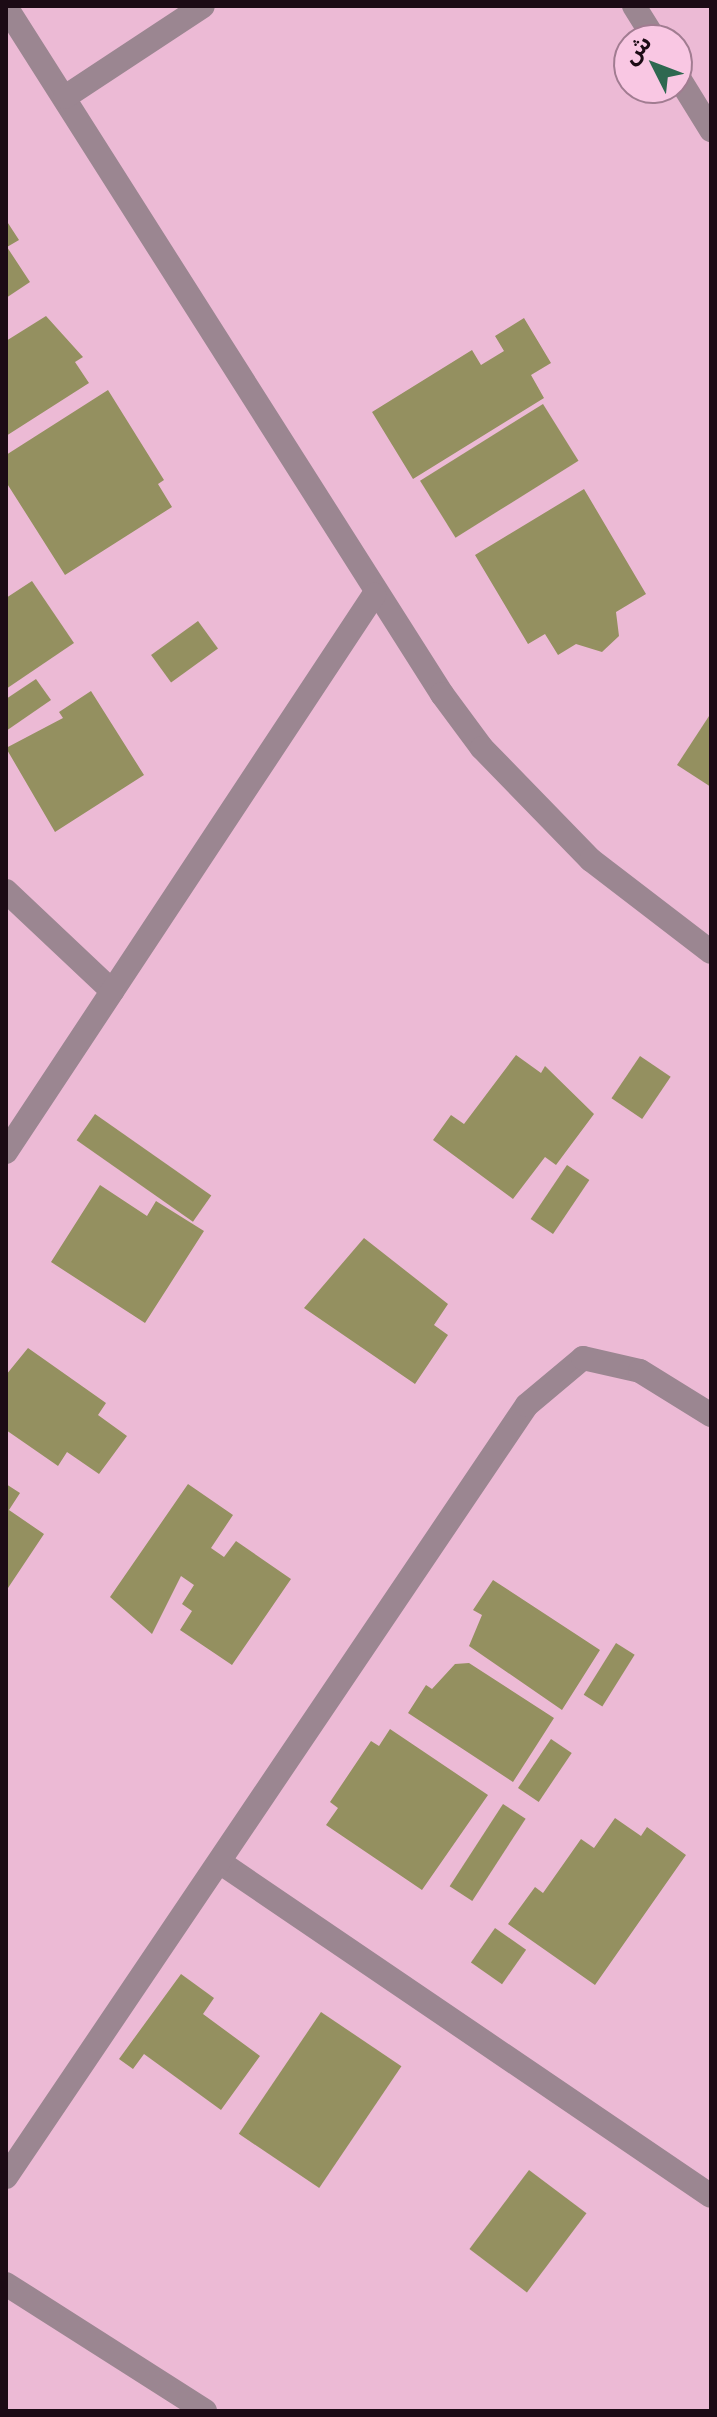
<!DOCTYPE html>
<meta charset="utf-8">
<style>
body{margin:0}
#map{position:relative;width:717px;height:2417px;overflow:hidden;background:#ecbad5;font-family:"IBM Plex Sans","Noto Sans Arabic",sans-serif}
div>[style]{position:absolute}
.building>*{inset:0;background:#949060;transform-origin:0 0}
.minor>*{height:24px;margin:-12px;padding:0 12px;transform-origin:12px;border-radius:12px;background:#9b8691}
span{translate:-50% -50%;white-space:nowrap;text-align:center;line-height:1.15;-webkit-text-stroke:8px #f9c7e3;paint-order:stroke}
.frame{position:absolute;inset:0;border:8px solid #1c0b15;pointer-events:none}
.north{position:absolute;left:613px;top:24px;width:80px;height:80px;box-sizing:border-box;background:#f9c7e3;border:2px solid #a17c91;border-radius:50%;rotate:312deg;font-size:22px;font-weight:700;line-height:32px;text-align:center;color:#1c0b15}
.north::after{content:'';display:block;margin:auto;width:28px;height:36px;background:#2e6850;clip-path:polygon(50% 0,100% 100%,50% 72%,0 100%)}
</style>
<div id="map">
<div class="building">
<div style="clip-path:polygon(6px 220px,19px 240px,7px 247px,30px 282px,6px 298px)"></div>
<div style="clip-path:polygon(46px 316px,83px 357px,75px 362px,89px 383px,6px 436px,6px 341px)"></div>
<div style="clip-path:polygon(524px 318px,551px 363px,531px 375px,544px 398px,413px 479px,372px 412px,472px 350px,481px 365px,504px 351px,495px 336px)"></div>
<div style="clip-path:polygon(108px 390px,164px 480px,158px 484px,172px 507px,65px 575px,6px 482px,6px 455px)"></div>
<div style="left:543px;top:404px;width:67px;height:145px;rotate:58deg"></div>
<div style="clip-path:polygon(584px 489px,646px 594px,616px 612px,619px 636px,602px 652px,576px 644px,558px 655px,545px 634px,528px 644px,475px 555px)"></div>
<div style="clip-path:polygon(32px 581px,74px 643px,6px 689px,6px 598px)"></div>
<div style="left:198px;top:621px;width:34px;height:58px;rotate:54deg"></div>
<div style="clip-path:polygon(36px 679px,51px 700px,6px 731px,6px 699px)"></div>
<div style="clip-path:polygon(91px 691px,144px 775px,55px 832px,6px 748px,63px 718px,59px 712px)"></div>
<div style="clip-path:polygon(711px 713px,711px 787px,677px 765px)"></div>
<div style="clip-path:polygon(516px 1055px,541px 1073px,545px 1066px,594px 1114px,556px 1165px,545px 1157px,513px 1199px,433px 1140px,451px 1115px,464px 1124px)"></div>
<div style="left:640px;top:1056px;width:37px;height:51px;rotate:34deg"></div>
<div style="left:95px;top:1114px;width:142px;height:32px;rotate:35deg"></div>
<div style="left:567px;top:1165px;width:27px;height:65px;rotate:34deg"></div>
<div style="clip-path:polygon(100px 1185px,147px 1216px,156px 1201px,204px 1231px,145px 1323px,51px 1262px)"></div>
<div style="clip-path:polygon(364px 1238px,448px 1304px,434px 1325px,448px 1335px,415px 1384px,304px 1308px)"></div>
<div style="clip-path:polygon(28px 1348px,106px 1403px,98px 1415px,127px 1436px,99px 1474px,67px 1452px,58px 1466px,6px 1430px,6px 1375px)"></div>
<div style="clip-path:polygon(6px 1484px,20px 1493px,9px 1510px,44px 1534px,6px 1591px)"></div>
<div style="clip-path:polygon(188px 1484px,233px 1515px,211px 1548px,224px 1557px,236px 1541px,291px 1579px,232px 1665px,180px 1630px,192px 1611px,182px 1604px,194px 1585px,181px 1576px,152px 1634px,110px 1597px)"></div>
<div style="clip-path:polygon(493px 1580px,600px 1650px,562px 1710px,469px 1646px,482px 1615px,473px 1610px)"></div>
<div style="left:616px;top:1643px;width:22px;height:61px;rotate:32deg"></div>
<div style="clip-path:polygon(469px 1663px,554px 1718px,513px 1782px,408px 1713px,426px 1685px,432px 1689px,455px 1664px)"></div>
<div style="clip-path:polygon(390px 1729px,488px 1795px,422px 1890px,326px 1825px,338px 1808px,330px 1802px,371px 1741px,379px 1746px)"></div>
<div style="left:551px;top:1739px;width:25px;height:59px;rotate:34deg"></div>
<div style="left:503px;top:1804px;width:27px;height:98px;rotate:33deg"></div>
<div style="clip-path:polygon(615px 1818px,641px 1836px,647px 1827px,686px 1855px,595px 1985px,508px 1924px,535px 1887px,543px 1893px,581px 1839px,594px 1848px)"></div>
<div style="left:495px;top:1928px;width:38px;height:42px;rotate:35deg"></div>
<div style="clip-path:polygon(181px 1974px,214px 1998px,203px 2014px,260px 2056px,221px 2110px,144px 2054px,133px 2069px,119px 2059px)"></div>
<div style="left:321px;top:2012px;width:97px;height:147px;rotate:34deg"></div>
<div style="left:529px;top:2170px;width:72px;height:99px;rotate:37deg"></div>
</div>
<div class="minor">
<div style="left:634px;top:6px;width:40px;rotate:58deg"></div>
<div style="left:6px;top:7px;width:814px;rotate:57.6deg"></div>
<div style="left:442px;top:694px;width:67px;rotate:53.5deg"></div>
<div style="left:482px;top:748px;width:156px;rotate:45.8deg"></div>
<div style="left:591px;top:860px;width:151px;rotate:37.5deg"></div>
<div style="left:677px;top:75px;width:65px;rotate:58.3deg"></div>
<div style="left:65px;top:97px;width:165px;rotate:-33.4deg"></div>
<div style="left:6px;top:891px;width:146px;rotate:43.3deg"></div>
<div style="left:6px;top:1152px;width:668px;rotate:-56.55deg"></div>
<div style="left:221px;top:1863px;width:592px;rotate:34.2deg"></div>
<div style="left:6px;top:2177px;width:931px;rotate:-55.99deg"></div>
<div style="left:527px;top:1405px;width:73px;rotate:-40deg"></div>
<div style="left:583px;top:1358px;width:58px;rotate:12.8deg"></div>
<div style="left:640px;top:1371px;width:84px;rotate:31.8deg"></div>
<div style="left:6px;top:2284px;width:236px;rotate:32.5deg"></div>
</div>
<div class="frame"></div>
<div class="north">ش</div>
</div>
